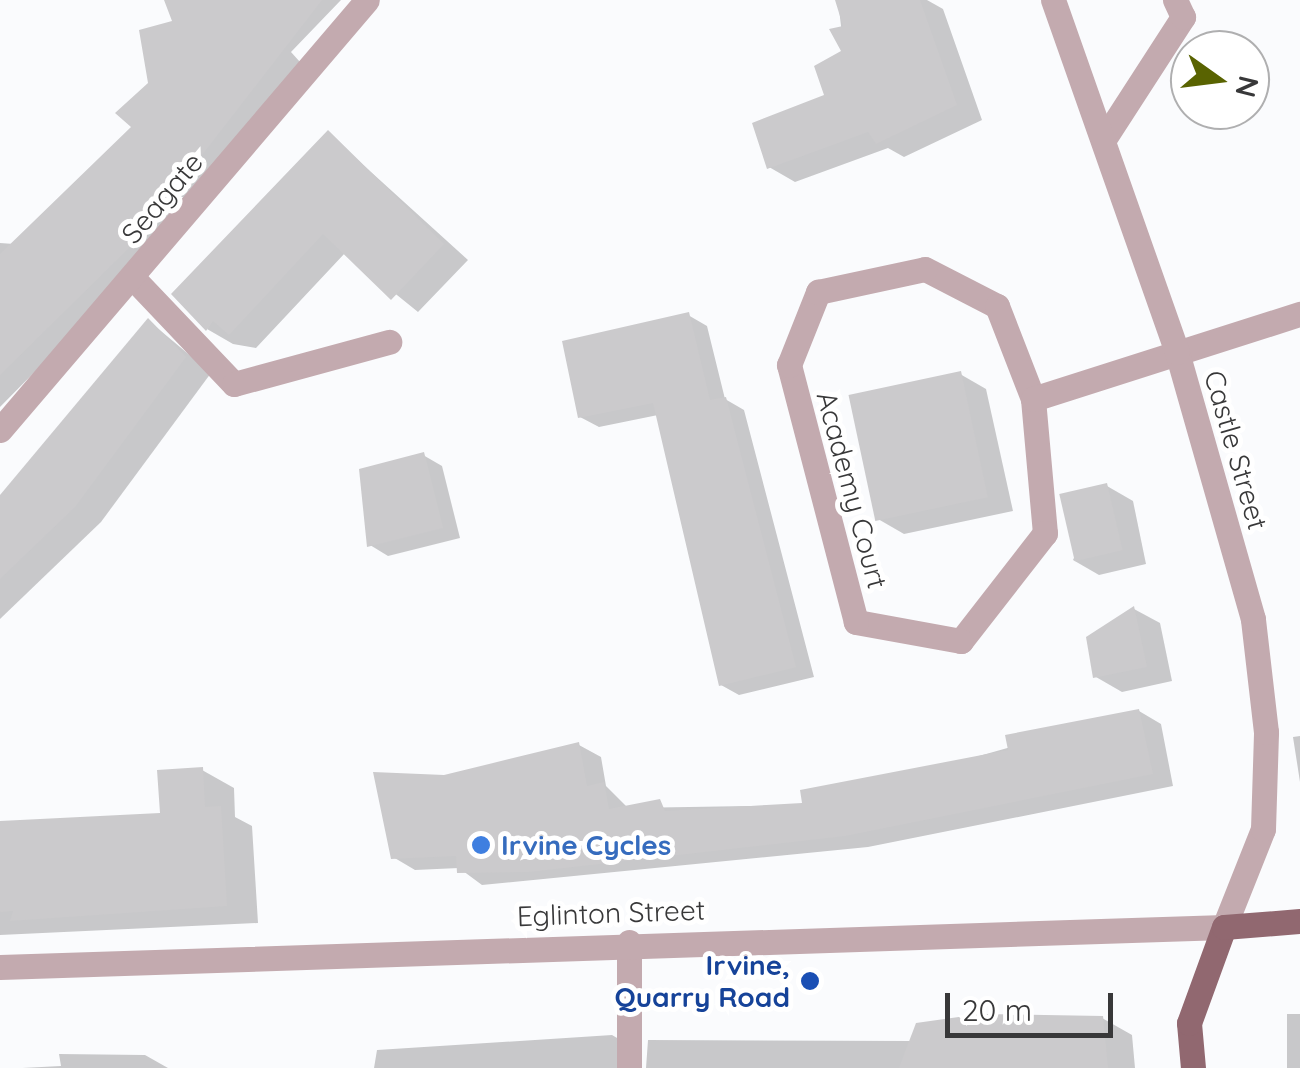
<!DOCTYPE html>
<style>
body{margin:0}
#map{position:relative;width:1300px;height:1068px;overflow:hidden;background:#fafbfd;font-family:Quicksand,sans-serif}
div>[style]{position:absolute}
.shadow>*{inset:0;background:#0003;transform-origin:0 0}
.building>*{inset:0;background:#cbcacc;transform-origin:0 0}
.service>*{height:25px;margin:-12.5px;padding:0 12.5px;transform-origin:12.5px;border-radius:12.5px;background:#c3aaaf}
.minor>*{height:25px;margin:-12.5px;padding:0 12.5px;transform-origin:12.5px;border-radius:12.5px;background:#c3aaaf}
.primary>*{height:25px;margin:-12.5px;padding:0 12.5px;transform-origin:12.5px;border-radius:12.5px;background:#916870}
.dots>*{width:28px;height:28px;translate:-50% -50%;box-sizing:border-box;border:5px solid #fff;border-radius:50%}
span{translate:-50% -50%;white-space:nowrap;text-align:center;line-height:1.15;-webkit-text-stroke:10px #fff;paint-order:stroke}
.street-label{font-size:28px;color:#383839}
.shop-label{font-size:28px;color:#366cbe;font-weight:700}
.left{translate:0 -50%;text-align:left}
.transit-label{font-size:28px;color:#164399;font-weight:700}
.right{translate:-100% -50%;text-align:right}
.north{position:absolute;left:1170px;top:30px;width:100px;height:100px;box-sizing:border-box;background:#fff;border:2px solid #afafb0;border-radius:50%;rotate:104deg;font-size:28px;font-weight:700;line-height:40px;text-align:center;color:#383839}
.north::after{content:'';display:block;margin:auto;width:35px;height:45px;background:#596301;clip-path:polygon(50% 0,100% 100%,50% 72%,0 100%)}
.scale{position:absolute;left:945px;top:993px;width:168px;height:45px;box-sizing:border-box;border:5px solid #383839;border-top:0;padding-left:12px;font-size:30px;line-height:35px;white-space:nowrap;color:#383839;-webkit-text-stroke:8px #fff;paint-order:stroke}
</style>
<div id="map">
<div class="shadow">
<div style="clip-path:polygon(166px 0,341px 0,291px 52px,300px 62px,152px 253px,0 407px,0 243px,14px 244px,134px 127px,175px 23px)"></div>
<div style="clip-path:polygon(838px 0,927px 0,943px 9px,982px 120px,904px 157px,888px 148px,795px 182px,769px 167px,827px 96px,844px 52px)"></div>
<div style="clip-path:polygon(328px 133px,468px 260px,418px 312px,345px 253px,256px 348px,233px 344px,207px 329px)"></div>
<div style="clip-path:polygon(688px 315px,707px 326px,725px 399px,744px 410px,814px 677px,739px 695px,721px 685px,658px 415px,599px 427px,580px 417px)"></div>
<div style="clip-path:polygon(149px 321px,211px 373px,101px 522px,0 619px,0 497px)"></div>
<div style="clip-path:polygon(960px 374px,986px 389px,1013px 511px,904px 534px,878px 519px)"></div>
<div style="clip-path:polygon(423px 455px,442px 466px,460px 538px,388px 556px,370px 545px)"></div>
<div style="clip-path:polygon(1107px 486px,1133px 501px,1146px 564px,1099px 575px,1073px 560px)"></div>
<div style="clip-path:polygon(1134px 609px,1160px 623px,1172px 681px,1122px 692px,1096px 677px)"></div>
<div style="clip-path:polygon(1139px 711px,1161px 724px,1173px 786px,868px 847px,482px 885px,459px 868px,415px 870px,393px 857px,445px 777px,579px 745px,601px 757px,606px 786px,628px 808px,805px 805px)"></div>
<div style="clip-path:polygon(1300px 736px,1300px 782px,1293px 737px)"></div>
<div style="clip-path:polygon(202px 770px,234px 788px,235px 817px,252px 826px,258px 923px,0 935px,0 825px,162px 815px)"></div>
<div style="left:1300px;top:1014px;width:54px;height:13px;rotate:90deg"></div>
<div style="clip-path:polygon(1102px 1018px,1132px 1035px,1135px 1068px,646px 1068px,648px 1040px,912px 1041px)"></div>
<div style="clip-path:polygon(612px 1035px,641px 1052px,642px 1068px,246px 1068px,374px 1068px,377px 1050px)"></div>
<div style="clip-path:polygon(59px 1054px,145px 1055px,168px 1068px,22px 1068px,61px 1066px)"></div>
</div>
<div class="building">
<div style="clip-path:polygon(164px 0,322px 0,134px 243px,0 375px,0 254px,131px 127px,115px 113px,148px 83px,139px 30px,172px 21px)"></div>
<div style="clip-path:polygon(835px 0,920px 0,957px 105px,876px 144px,868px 132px,767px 169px,752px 123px,824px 95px,814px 66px,841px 51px,829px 29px,843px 26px)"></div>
<div style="clip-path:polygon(328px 130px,444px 244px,391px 300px,323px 234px,229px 335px,213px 321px,206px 331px,171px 294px)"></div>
<div style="clip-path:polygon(689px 312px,710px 400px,726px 397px,796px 667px,719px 686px,653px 403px,578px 418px,562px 341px)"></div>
<div style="clip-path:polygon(148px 318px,186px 357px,75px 507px,0 579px,0 495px)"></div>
<div style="left:961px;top:371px;width:129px;height:115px;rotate:78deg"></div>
<div style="clip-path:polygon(424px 452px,443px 528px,367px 547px,359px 469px)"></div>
<div style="left:1107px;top:483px;width:69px;height:49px;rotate:77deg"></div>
<div style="clip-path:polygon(1134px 606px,1147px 667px,1093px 678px,1086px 637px)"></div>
<div style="clip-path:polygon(1139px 709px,1153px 774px,845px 836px,529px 872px,457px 873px,456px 856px,391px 859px,373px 772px,444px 775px,579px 742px,587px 786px,604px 782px,609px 809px,660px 799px,665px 811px,802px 803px,800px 790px,1008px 750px,1005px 735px)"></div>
<div style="clip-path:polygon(203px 767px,205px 807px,221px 806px,227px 906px,10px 921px,13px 911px,0 912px,0 821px,160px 813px,157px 770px)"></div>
<div style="clip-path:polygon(980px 1014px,1103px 1016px,1108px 1068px,899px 1068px,916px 1023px)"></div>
</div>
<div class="service">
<div style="left:629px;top:1068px;width:126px;rotate:-90deg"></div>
</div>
<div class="minor">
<div style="left:1106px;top:136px;width:142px;rotate:-57.1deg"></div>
<div style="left:1183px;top:17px;width:19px;rotate:-115deg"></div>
<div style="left:925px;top:269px;width:81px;rotate:27.2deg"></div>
<div style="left:997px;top:306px;width:100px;rotate:68.8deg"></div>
<div style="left:1033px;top:399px;width:135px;rotate:84.9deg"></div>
<div style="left:1045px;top:533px;width:137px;rotate:127.9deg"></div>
<div style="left:961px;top:641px;width:107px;rotate:-169.7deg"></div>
<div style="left:856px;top:622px;width:266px;rotate:-104.6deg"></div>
<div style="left:789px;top:365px;width:79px;rotate:-68.3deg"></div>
<div style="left:818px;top:292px;width:109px;rotate:-12.1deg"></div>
<div style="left:134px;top:279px;width:145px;rotate:46.4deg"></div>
<div style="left:234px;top:384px;width:161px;rotate:-15.2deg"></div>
<div style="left:1033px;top:399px;width:280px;rotate:-17.7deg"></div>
<div style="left:0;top:430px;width:565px;rotate:-49.52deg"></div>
<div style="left:0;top:967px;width:1225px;rotate:-1.87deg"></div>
<div style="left:1224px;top:927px;width:105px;rotate:-68.3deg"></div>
<div style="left:1263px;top:829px;width:97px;rotate:-88.2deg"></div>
<div style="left:1266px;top:732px;width:114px;rotate:-96.6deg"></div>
<div style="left:1253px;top:619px;width:278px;rotate:-105.9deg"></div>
<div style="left:1177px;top:352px;width:373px;rotate:-109.4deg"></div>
</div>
<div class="primary">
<div style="left:1193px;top:1068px;width:45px;rotate:-95.1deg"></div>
<div style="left:1189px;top:1023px;width:102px;rotate:-70deg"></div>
<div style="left:1224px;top:927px;width:76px;rotate:-4.5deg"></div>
</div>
<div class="dots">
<div style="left:481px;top:845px;background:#3f7fe0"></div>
<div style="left:810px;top:981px;background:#1a4fb4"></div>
</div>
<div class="street-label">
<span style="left:162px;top:198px;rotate:-50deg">Seagate</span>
<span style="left:1236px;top:450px;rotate:74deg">Castle Street</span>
<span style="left:852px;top:490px;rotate:75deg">Academy Court</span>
<span style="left:611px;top:913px;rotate:-2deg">Eglinton Street</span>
</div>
<div class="shop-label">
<span class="left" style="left:501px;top:845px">Irvine Cycles</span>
</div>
<div class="transit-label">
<span class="right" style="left:790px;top:981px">Irvine,<br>Quarry Road</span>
</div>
<div class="north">N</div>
<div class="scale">20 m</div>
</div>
